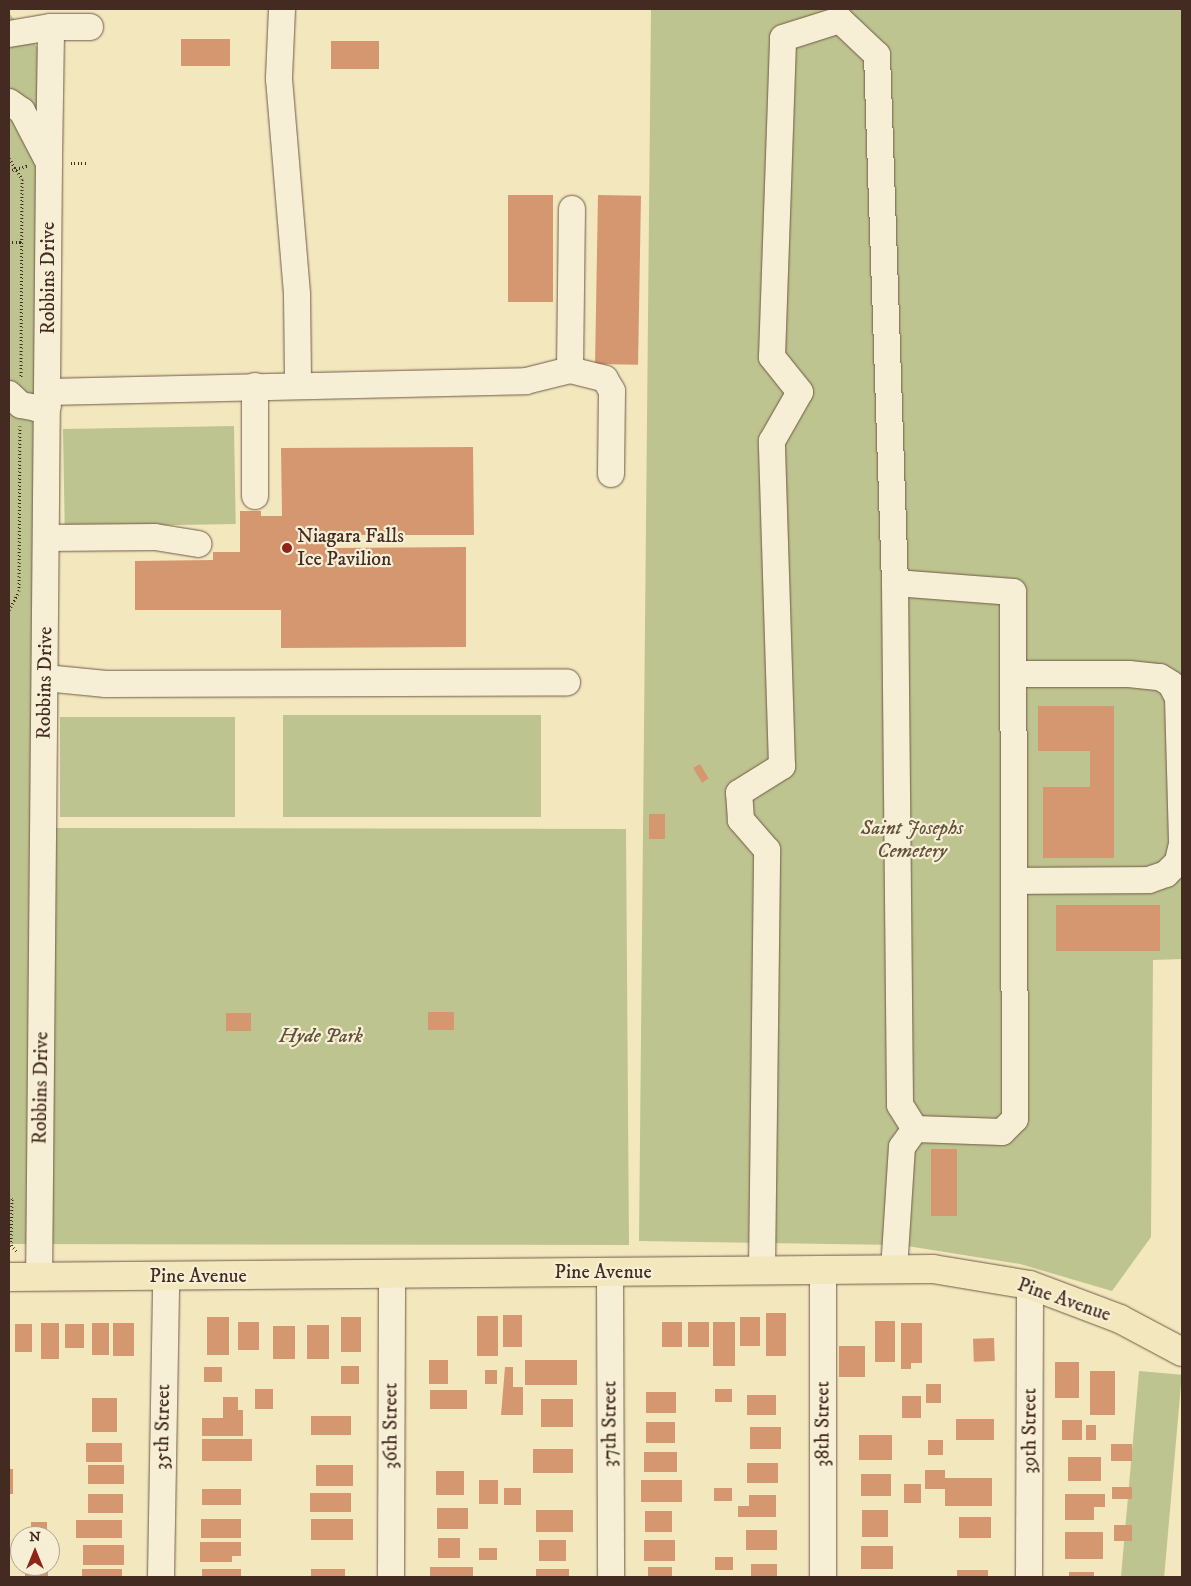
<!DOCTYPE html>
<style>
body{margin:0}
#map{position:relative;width:1191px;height:1586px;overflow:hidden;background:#f3e7be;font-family:"IM FELL DW Pica",serif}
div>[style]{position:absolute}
.green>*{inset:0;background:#bec48f;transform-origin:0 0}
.building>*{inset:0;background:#d49770;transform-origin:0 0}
.path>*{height:3px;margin-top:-1.5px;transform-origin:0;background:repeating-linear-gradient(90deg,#442b21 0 1px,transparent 0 3.5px)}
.roads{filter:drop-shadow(0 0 1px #705a48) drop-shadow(0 0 1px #705a48)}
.minor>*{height:26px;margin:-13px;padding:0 13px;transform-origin:13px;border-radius:13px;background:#f7efd5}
.major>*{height:28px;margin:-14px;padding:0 14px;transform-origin:14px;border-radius:14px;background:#f3e7be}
.dots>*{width:14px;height:14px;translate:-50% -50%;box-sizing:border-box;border:2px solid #f7efd5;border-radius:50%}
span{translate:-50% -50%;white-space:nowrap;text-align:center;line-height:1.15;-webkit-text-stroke:4.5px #f7efd5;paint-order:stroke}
.street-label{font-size:20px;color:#442b21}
.poi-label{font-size:20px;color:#442b21}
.left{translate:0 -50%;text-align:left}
.park-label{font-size:20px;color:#62513c;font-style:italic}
.frame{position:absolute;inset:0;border:10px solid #442b21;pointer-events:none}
.north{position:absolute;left:10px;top:1526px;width:50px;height:50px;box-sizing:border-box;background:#f7efd5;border:1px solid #afa18d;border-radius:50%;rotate:0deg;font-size:14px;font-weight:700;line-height:20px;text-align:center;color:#442b21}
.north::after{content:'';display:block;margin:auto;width:18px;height:22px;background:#8f2418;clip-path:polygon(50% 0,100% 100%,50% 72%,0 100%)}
</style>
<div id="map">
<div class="green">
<div style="clip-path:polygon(651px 9px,1182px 9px,1182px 959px,1153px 960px,1151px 1237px,1112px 1291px,1020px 1264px,901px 1245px,639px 1241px)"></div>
<div style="clip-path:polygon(9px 13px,38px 48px,36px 828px,626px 829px,629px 1245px,9px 1244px)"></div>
<div style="left:234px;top:426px;width:98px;height:171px;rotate:89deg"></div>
<div style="left:283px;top:715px;width:258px;height:102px"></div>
<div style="left:60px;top:717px;width:175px;height:100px"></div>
<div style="left:1139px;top:1371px;width:43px;height:206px;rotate:5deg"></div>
</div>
<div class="building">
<div style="left:181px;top:39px;width:49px;height:27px"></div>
<div style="left:331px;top:41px;width:48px;height:28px"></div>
<div style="left:508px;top:195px;width:45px;height:107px"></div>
<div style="left:598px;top:195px;width:43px;height:169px;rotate:1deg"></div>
<div style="clip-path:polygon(473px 447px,474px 535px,334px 535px,334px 548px,466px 547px,466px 647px,281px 648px,281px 610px,135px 610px,135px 561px,213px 560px,213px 552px,240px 552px,240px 511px,261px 511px,261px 516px,282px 516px,281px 448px)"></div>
<div style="clip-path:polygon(1038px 706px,1114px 706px,1114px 858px,1043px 858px,1043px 787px,1090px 787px,1090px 751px,1038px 751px)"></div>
<div style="left:700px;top:764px;width:17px;height:8px;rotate:59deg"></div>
<div style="left:649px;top:814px;width:16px;height:25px"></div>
<div style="left:1056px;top:905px;width:104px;height:46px"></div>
<div style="left:428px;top:1012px;width:26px;height:18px"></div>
<div style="left:226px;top:1013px;width:25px;height:18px"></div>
<div style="left:931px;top:1149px;width:26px;height:67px"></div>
<div style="left:766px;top:1313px;width:20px;height:43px"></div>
<div style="left:503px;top:1315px;width:19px;height:32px"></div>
<div style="left:477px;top:1316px;width:21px;height:40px"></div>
<div style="left:207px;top:1317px;width:22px;height:38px"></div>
<div style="left:341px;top:1317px;width:20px;height:35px"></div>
<div style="left:740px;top:1317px;width:20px;height:29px"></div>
<div style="left:875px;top:1321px;width:20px;height:41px"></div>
<div style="left:238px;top:1322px;width:21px;height:28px"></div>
<div style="left:662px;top:1322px;width:20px;height:25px"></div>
<div style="left:688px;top:1322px;width:21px;height:25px"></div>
<div style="left:713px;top:1322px;width:22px;height:44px"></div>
<div style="left:41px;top:1323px;width:18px;height:36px"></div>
<div style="left:92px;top:1323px;width:17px;height:32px"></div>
<div style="left:113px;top:1323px;width:21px;height:33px"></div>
<div style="clip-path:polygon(901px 1323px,922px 1323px,922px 1363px,911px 1363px,911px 1369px,901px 1369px)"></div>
<div style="left:15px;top:1324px;width:17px;height:28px"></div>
<div style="left:65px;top:1324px;width:19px;height:24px"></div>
<div style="left:307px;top:1325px;width:22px;height:34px"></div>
<div style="left:273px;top:1326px;width:22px;height:33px"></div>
<div style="left:994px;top:1338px;width:23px;height:21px;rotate:88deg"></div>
<div style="left:839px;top:1346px;width:26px;height:31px"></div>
<div style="left:429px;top:1360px;width:19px;height:24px"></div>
<div style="left:525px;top:1360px;width:52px;height:25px"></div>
<div style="left:1055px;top:1362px;width:24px;height:36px"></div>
<div style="left:341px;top:1366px;width:18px;height:18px"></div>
<div style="left:204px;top:1367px;width:18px;height:15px"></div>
<div style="clip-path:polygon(505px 1367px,513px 1367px,513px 1387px,523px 1387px,523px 1415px,501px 1415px)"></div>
<div style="left:485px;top:1370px;width:12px;height:14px"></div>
<div style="left:1090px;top:1371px;width:25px;height:44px"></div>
<div style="left:926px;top:1384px;width:15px;height:19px"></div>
<div style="left:255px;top:1389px;width:18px;height:20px"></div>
<div style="left:715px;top:1389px;width:17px;height:13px"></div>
<div style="left:430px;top:1390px;width:37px;height:19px"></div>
<div style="left:646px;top:1392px;width:30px;height:21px"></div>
<div style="left:747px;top:1395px;width:29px;height:20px"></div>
<div style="left:902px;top:1396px;width:19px;height:22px"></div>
<div style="clip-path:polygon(223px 1397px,238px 1397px,238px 1410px,243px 1410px,243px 1436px,202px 1436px,202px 1418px,223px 1418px)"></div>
<div style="left:92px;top:1398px;width:25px;height:34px"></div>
<div style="left:541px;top:1399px;width:32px;height:28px"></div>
<div style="left:311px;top:1416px;width:40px;height:19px"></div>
<div style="left:956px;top:1419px;width:38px;height:21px"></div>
<div style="left:1062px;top:1420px;width:20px;height:20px"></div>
<div style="left:646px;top:1422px;width:29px;height:21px"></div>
<div style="left:1086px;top:1425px;width:10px;height:15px"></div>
<div style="left:750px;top:1427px;width:31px;height:22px"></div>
<div style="left:859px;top:1435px;width:33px;height:25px"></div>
<div style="left:202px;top:1439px;width:50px;height:22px"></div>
<div style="left:928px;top:1440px;width:15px;height:15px"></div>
<div style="left:86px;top:1443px;width:36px;height:19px"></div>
<div style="left:1111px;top:1444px;width:21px;height:17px"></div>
<div style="left:533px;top:1449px;width:40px;height:24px"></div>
<div style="left:644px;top:1452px;width:33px;height:20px"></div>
<div style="left:1068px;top:1457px;width:33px;height:24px"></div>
<div style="left:747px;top:1463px;width:31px;height:20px"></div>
<div style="left:88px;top:1465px;width:36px;height:19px"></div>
<div style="left:316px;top:1465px;width:37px;height:21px"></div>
<div style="left:9px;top:1469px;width:4px;height:25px"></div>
<div style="clip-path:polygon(925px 1470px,945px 1470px,945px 1478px,992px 1478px,992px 1506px,945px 1506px,945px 1489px,925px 1489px)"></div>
<div style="left:436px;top:1471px;width:28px;height:24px"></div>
<div style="left:861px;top:1474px;width:30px;height:22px"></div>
<div style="left:479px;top:1480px;width:19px;height:24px"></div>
<div style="left:641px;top:1480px;width:41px;height:22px"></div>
<div style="left:904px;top:1484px;width:17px;height:19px"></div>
<div style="left:1112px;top:1487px;width:20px;height:12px"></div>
<div style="left:504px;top:1488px;width:17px;height:17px"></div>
<div style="left:714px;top:1488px;width:18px;height:13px"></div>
<div style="left:202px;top:1489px;width:39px;height:16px"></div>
<div style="left:310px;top:1493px;width:41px;height:19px"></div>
<div style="left:88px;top:1494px;width:35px;height:19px"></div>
<div style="clip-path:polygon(1065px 1494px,1105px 1494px,1105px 1507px,1094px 1507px,1094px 1520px,1065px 1520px)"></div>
<div style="clip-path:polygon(749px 1495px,776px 1495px,776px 1517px,738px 1517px,738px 1506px,749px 1506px)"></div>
<div style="left:437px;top:1508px;width:31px;height:21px"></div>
<div style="left:536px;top:1510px;width:37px;height:22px"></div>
<div style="left:862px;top:1510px;width:26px;height:27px"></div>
<div style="left:645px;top:1511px;width:27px;height:21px"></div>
<div style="left:959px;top:1517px;width:32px;height:21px"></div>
<div style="left:201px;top:1519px;width:40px;height:19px"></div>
<div style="left:311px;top:1519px;width:42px;height:21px"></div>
<div style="left:76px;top:1520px;width:46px;height:18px"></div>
<div style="left:31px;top:1522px;width:16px;height:14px"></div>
<div style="left:1114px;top:1525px;width:18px;height:16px"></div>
<div style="left:746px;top:1530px;width:31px;height:20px"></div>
<div style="left:1065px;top:1532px;width:38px;height:27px"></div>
<div style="left:438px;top:1538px;width:22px;height:20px"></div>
<div style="left:539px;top:1540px;width:27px;height:21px"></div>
<div style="left:644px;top:1540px;width:31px;height:21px"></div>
<div style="clip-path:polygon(200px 1542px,241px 1542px,241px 1556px,232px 1556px,232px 1562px,200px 1562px)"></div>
<div style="left:83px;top:1545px;width:41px;height:20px"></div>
<div style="left:861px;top:1546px;width:32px;height:23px"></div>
<div style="left:497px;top:1548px;width:12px;height:18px;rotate:90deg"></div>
<div style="left:733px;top:1557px;width:13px;height:18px;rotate:90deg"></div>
<div style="left:751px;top:1564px;width:26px;height:13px"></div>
<div style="left:25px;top:1566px;width:23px;height:11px"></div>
<div style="left:430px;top:1567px;width:43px;height:10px"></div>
<div style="left:648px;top:1567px;width:24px;height:10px"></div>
<div style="left:82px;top:1569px;width:40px;height:8px"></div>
<div style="left:202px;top:1569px;width:39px;height:8px"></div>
<div style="left:311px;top:1569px;width:34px;height:8px"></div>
<div style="left:536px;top:1569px;width:33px;height:8px"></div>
<div style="left:957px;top:1570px;width:31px;height:7px"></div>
<div style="left:1069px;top:1572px;width:25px;height:5px"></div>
</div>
<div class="path">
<div style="left:9px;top:158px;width:25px;rotate:58deg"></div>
<div style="left:22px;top:179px;width:198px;rotate:90.3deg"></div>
<div style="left:71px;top:163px;width:17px"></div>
<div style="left:9px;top:171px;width:19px;rotate:-16deg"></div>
<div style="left:9px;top:242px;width:13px"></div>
<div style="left:9px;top:610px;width:21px;rotate:-62deg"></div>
<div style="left:19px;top:591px;width:165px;rotate:-89.7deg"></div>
<div style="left:9px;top:1196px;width:4px;rotate:45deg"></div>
<div style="left:12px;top:1199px;width:46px;rotate:91.2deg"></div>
<div style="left:11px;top:1245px;width:9px;rotate:49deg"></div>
</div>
<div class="roads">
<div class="minor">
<div style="left:282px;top:9px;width:70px;rotate:92.5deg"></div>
<div style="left:279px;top:79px;width:217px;rotate:85.2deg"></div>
<div style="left:297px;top:295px;width:84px;rotate:89.3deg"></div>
<div style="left:9px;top:34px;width:43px;rotate:-9.5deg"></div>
<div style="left:51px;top:27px;width:39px"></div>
<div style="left:9px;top:102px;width:16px;rotate:35deg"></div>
<div style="left:22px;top:111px;width:59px;rotate:62.6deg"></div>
<div style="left:49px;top:163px;width:1114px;rotate:90.51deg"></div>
<div style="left:49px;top:160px;width:133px;rotate:-89.1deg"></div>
<div style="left:570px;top:370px;width:161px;rotate:-89.3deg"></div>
<div style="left:48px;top:392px;width:478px;rotate:-1.3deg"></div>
<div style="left:526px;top:381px;width:45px;rotate:-14deg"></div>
<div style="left:570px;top:370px;width:36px;rotate:14deg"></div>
<div style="left:605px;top:379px;width:14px;rotate:60deg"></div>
<div style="left:612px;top:391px;width:83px;rotate:90.7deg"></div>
<div style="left:9px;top:394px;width:16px;rotate:43deg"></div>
<div style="left:21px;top:405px;width:15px;rotate:11deg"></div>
<div style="left:36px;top:408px;width:12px;rotate:-9deg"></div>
<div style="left:255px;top:496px;width:110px;rotate:-90deg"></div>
<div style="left:47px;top:538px;width:108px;rotate:-0.5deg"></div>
<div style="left:155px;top:537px;width:44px;rotate:9.2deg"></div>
<div style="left:1013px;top:674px;width:116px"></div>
<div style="left:1129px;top:674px;width:31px;rotate:6deg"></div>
<div style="left:1160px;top:677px;width:13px;rotate:32deg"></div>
<div style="left:1171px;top:684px;width:16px;rotate:63deg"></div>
<div style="left:1178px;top:698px;width:146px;rotate:88.4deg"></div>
<div style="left:1182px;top:844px;width:18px;rotate:103deg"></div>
<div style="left:1178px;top:862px;width:17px;rotate:135deg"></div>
<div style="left:1166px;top:874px;width:18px;rotate:161deg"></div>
<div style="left:1149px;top:880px;width:135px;rotate:179.6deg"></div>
<div style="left:45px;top:678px;width:61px;rotate:5.6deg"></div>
<div style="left:106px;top:684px;width:461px;rotate:-0.2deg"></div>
<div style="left:894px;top:1270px;width:123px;rotate:-86.3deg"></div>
<div style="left:902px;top:1147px;width:22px;rotate:-54deg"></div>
<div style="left:915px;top:1129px;width:87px;rotate:2deg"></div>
<div style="left:1002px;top:1132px;width:18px;rotate:-45deg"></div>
<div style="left:1015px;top:1119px;width:527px;rotate:-90.22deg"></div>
<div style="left:1013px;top:592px;width:118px;rotate:-175.6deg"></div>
<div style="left:895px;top:583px;width:522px;rotate:89.45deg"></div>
<div style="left:900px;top:1105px;width:28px;rotate:58deg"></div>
<div style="left:610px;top:1271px;width:306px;rotate:89.8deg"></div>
<div style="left:762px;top:1271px;width:421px;rotate:-89.3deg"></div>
<div style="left:767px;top:850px;width:40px;rotate:-131deg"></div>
<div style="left:741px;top:820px;width:27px;rotate:-94deg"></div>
<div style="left:739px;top:793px;width:51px;rotate:-32.1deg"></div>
<div style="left:782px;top:766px;width:325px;rotate:-91.8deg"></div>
<div style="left:772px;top:441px;width:56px;rotate:-60.3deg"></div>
<div style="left:800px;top:392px;width:45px;rotate:-128.7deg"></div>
<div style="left:772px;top:357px;width:319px;rotate:-88deg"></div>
<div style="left:783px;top:38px;width:60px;rotate:-17.5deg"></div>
<div style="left:840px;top:20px;width:51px;rotate:43.4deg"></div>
<div style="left:877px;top:55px;width:528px;rotate:88.05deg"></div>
<div style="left:823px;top:1271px;width:306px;rotate:90deg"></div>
<div style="left:161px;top:1577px;width:300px;rotate:-89deg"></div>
<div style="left:391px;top:1577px;width:302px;rotate:-89.8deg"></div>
<div style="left:1029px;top:1577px;width:292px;rotate:-89.8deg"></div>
</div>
<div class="major">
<div style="left:9px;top:1277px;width:924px;rotate:-0.5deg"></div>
<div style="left:933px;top:1269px;width:98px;rotate:9.4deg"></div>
<div style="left:1030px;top:1285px;width:96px;rotate:20.7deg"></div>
<div style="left:1120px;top:1319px;width:70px;rotate:28deg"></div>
</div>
</div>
<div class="dots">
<div style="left:287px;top:548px;background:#8f2418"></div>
</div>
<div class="street-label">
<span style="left:48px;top:278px;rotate:-90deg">Robbins Drive</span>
<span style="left:45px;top:683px;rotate:-89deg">Robbins Drive</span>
<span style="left:41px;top:1088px;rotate:-89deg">Robbins Drive</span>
<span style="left:603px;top:1272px">Pine Avenue</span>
<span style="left:198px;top:1276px">Pine Avenue</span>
<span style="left:1064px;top:1300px;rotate:19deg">Pine Avenue</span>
<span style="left:610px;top:1424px;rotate:-90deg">37th Street</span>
<span style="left:823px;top:1424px;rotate:-90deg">38th Street</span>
<span style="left:391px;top:1426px;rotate:-90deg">36th Street</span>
<span style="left:163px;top:1427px;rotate:-89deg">35th Street</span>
<span style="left:1030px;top:1431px;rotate:-90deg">39th Street</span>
</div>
<div class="poi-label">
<span class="left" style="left:297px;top:548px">Niagara Falls<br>Ice Pavilion</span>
</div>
<div class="park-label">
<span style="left:912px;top:840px">Saint Josephs<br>Cemetery</span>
<span style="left:321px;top:1036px">Hyde Park</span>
</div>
<div class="frame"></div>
<div class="north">N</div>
</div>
